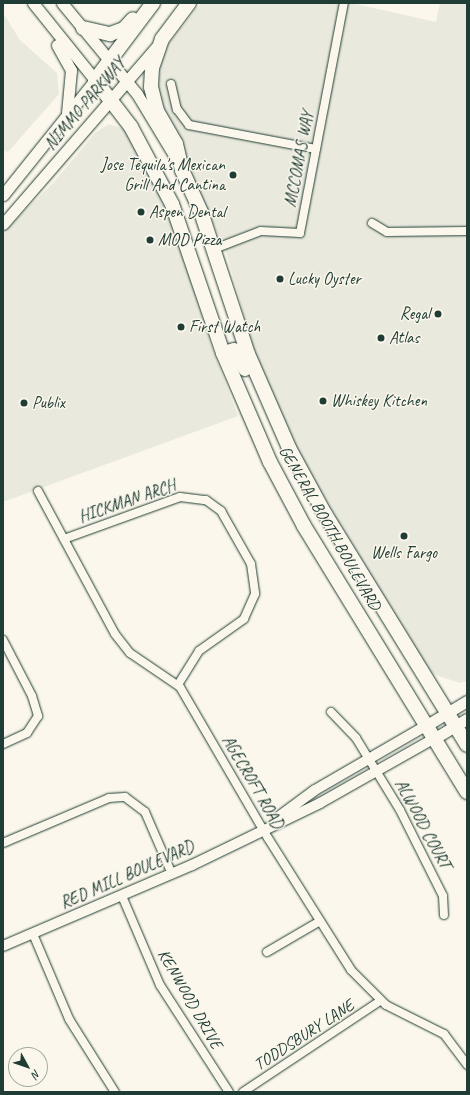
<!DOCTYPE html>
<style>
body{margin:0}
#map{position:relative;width:470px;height:1095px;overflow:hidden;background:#fbf7ec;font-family:Caveat,sans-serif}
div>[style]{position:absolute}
.built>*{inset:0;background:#eae9de}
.roads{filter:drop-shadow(0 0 1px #1f3d34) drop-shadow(0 0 1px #1f3d34)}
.minor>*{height:8px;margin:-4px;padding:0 4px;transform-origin:4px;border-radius:4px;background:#fbf7ec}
.tertiary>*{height:10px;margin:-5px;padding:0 5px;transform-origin:5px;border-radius:5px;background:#fbf7ec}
.secondary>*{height:11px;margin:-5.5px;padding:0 5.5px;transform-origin:5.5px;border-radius:5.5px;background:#fbf7ec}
.trunk>*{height:14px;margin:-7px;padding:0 7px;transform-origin:7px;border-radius:7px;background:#fbf7ec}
.dots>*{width:11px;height:11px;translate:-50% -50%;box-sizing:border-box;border:2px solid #fbf7ec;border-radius:50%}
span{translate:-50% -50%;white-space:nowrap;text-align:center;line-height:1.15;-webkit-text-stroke:3px #fbf7ec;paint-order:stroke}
.street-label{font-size:17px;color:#1f3d34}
.poi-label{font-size:17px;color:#1f3d34}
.right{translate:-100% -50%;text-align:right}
.left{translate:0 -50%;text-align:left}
.frame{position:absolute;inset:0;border:4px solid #1f3d34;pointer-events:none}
.north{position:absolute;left:8px;top:1047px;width:40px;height:40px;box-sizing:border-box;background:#fbf7ec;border:1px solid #a3ada2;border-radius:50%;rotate:130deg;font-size:11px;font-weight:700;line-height:16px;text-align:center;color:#1f3d34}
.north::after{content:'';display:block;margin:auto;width:14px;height:18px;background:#1f3d34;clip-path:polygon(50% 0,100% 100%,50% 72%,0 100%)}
</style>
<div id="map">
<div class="built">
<div style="clip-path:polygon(201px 3px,351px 3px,436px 22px,440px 3px,467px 3px,467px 681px,460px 683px,433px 674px,413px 645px,307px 468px,257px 363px,227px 255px,161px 104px,157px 77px,165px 48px)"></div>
<div style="clip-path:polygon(3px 13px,20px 40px,57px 73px,59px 94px,8px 152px,3px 150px)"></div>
<div style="clip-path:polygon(109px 124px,126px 130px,151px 173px,179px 237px,210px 342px,238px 416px,3px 502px,3px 232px,54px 182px,95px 133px)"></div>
</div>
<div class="roads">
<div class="minor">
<div style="left:171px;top:84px;width:26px;rotate:77deg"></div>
<div style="left:177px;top:109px;width:20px;rotate:53deg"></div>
<div style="left:189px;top:125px;width:129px;rotate:10.7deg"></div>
<div style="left:372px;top:223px;width:17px;rotate:31deg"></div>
<div style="left:387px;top:232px;width:80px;rotate:-0.7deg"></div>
<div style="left:214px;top:249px;width:50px;rotate:-21deg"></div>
<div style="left:261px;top:231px;width:39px;rotate:3deg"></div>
<div style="left:300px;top:233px;width:234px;rotate:-79.2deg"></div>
<div style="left:38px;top:491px;width:162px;rotate:61.7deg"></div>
<div style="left:115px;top:634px;width:24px;rotate:52deg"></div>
<div style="left:130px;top:653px;width:60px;rotate:34.2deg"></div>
<div style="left:180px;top:687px;width:175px;rotate:59.8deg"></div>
<div style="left:268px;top:838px;width:156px;rotate:57.8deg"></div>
<div style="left:351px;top:970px;width:49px;rotate:45deg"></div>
<div style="left:386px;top:1005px;width:65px;rotate:26.6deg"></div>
<div style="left:444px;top:1034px;width:39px;rotate:53deg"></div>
<div style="left:64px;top:539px;width:123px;rotate:-19.9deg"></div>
<div style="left:180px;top:497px;width:26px;rotate:7deg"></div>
<div style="left:206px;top:500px;width:19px;rotate:36deg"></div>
<div style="left:221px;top:511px;width:61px;rotate:60.5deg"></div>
<div style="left:251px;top:564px;width:30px;rotate:82deg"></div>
<div style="left:255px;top:594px;width:27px;rotate:114deg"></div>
<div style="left:244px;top:619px;width:55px;rotate:144.6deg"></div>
<div style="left:199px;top:651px;width:39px;rotate:122deg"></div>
<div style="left:3px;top:640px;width:63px;rotate:62.6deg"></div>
<div style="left:32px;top:696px;width:21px;rotate:73deg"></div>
<div style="left:38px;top:716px;width:20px;rotate:123deg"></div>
<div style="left:27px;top:733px;width:26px;rotate:155deg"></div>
<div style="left:331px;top:712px;width:36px;rotate:46deg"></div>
<div style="left:356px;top:738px;width:84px;rotate:58.6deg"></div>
<div style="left:400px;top:810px;width:96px;rotate:63.4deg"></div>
<div style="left:443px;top:896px;width:19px;rotate:87deg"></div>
<div style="left:3px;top:843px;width:115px;rotate:-23deg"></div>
<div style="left:109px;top:798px;width:16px;rotate:-4deg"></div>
<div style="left:125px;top:797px;width:25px;rotate:37deg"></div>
<div style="left:145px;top:812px;width:68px;rotate:66.5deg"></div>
<div style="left:122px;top:896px;width:97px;rotate:66.9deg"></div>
<div style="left:160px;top:985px;width:127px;rotate:57.2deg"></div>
<div style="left:33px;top:934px;width:92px;rotate:67deg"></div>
<div style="left:69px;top:1019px;width:86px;rotate:57.8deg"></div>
<div style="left:267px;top:952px;width:61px;rotate:-30.3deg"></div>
<div style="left:243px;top:1092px;width:164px;rotate:-33.6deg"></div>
</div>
<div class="tertiary">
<div style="left:277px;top:818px;width:47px;rotate:-36.4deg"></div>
<div style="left:315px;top:790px;width:129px;rotate:-30.1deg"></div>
<div style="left:3px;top:946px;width:206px;rotate:-23.2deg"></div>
<div style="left:192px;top:865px;width:142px;rotate:-25.8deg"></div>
<div style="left:320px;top:803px;width:132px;rotate:-29.5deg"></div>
</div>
<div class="secondary">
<div style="left:62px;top:3px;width:118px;rotate:50.5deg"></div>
<div style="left:137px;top:94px;width:77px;rotate:58.8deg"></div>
<div style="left:57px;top:45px;width:29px;rotate:61deg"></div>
<div style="left:71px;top:70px;width:43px;rotate:95.3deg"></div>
<div style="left:3px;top:195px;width:147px;rotate:-51.3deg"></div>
<div style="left:95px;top:80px;width:99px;rotate:-128.8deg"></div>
<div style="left:3px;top:224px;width:235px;rotate:-49.1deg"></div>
<div style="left:427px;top:725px;width:47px;rotate:-31deg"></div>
<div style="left:435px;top:738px;width:37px;rotate:-31deg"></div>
</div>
<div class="trunk">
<div style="left:153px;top:3px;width:96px;rotate:127deg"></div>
<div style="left:95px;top:80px;width:59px;rotate:52.5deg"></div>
<div style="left:131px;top:127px;width:87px;rotate:62deg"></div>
<div style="left:172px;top:204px;width:157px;rotate:71.1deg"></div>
<div style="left:223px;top:353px;width:119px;rotate:66.7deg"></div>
<div style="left:270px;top:462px;width:72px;rotate:62deg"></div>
<div style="left:304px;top:526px;width:312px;rotate:58.5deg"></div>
<div style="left:189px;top:3px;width:45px;rotate:126.9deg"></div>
<div style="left:162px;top:39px;width:31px;rotate:109deg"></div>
<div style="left:152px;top:68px;width:19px;rotate:93deg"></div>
<div style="left:151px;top:87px;width:25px;rotate:76deg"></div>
<div style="left:157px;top:111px;width:38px;rotate:60deg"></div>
<div style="left:176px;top:144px;width:27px;rotate:77deg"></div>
<div style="left:182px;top:170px;width:46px;rotate:65.7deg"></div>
<div style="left:201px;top:212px;width:150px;rotate:71.7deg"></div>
<div style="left:248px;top:354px;width:103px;rotate:66.4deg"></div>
<div style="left:289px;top:448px;width:75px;rotate:61.4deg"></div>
<div style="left:325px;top:514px;width:271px;rotate:58.4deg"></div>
<div style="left:83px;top:28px;width:28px;rotate:13deg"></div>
<div style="left:110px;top:34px;width:15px;rotate:-20deg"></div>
<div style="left:124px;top:29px;width:13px;rotate:-48deg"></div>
<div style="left:223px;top:353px;width:11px;rotate:-15deg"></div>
<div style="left:234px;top:350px;width:22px;rotate:60deg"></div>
</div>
</div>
<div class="dots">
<div style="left:233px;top:175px;background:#1f3d34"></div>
<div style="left:141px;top:212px;background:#1f3d34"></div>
<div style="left:150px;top:240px;background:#1f3d34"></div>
<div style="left:280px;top:279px;background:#1f3d34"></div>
<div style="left:438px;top:314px;background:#1f3d34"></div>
<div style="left:181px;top:327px;background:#1f3d34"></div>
<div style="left:381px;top:338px;background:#1f3d34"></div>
<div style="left:323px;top:401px;background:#1f3d34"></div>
<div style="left:24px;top:403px;background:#1f3d34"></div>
<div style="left:404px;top:536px;background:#1f3d34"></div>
</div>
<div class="street-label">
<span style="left:85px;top:104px;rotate:-50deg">NIMMO PARKWAY</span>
<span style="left:299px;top:159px;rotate:-79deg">MCCOMAS WAY</span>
<span style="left:127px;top:501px;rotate:-19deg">HICKMAN ARCH</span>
<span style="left:330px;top:528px;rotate:60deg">GENERAL BOOTH BOULEVARD</span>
<span style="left:253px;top:782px;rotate:60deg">AGECROFT ROAD</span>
<span style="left:423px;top:824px;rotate:62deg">ALWOOD COURT</span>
<span style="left:127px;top:875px;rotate:-24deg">RED MILL BOULEVARD</span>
<span style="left:190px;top:999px;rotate:60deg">KENWOOD DRIVE</span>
<span style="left:304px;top:1035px;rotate:-33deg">TODDSBURY LANE</span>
</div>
<div class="poi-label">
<span class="right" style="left:225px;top:175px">Jose Tequila's Mexican<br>Grill And Cantina</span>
<span class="left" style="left:149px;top:212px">Aspen Dental</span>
<span class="left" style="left:158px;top:240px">MOD Pizza</span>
<span class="left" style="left:288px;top:279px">Lucky Oyster</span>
<span class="right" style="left:430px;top:314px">Regal</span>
<span class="left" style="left:189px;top:327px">First Watch</span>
<span class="left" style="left:389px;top:338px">Atlas</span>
<span class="left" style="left:331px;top:401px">Whiskey Kitchen</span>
<span class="left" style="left:32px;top:403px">Publix</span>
<span style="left:404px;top:553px">Wells Fargo</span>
</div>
<div class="frame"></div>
<div class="north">N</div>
</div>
